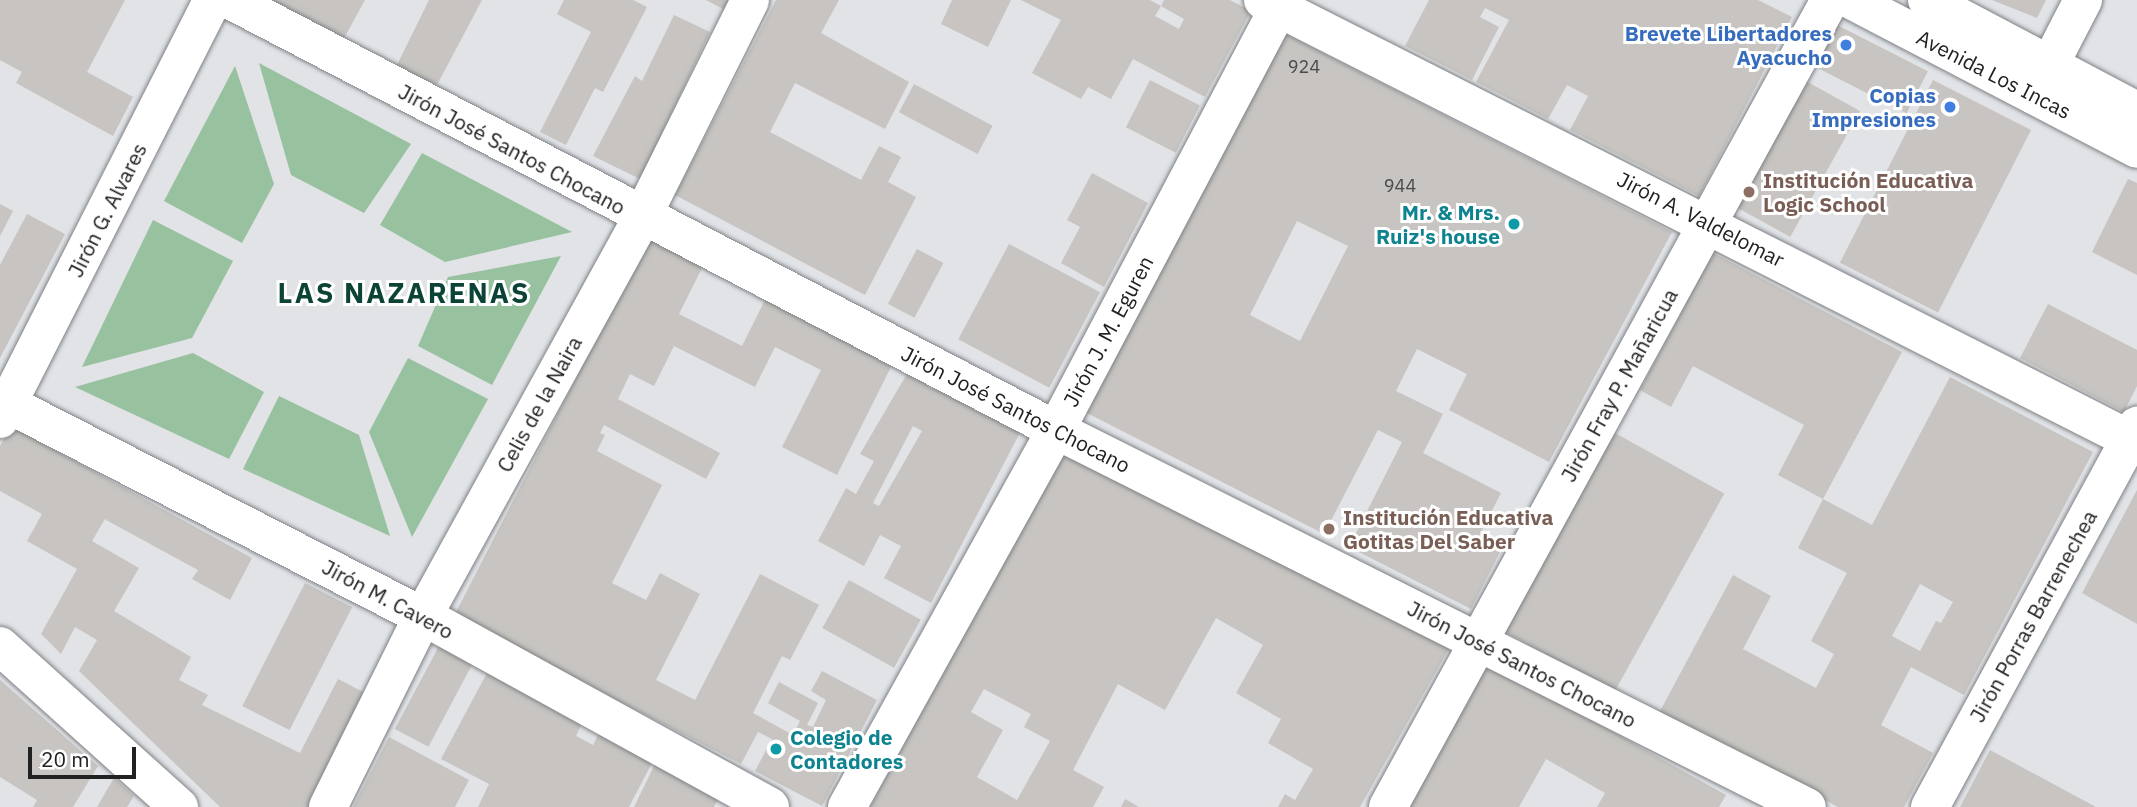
<!DOCTYPE html>
<meta charset="utf-8">
<style>
body{margin:0}
#map{position:relative;width:2137px;height:807px;overflow:hidden;background:#e1e3e7;font-family:"IBM Plex Sans",sans-serif}
div>[style]{position:absolute}
.green>*{inset:0;background:#98c19f}
.building>*{inset:0;background:#c7c4c1;transform-origin:0 0}
.roads{filter:drop-shadow(0 0 2px #7f8184) drop-shadow(0 0 2px #7f8184)}
.minor>*{height:38px;margin:-19px;padding:0 19px;transform-origin:19px;border-radius:19px;background:#fff}
.tertiary>*{height:38px;margin:-19px;padding:0 19px;transform-origin:19px;border-radius:19px;background:#fff}
.dots>*{width:19px;height:19px;translate:-50% -50%;box-sizing:border-box;border:4px solid #fff;border-radius:50%}
span{translate:-50% -50%;white-space:nowrap;text-align:center;line-height:1.15;-webkit-text-stroke:6px #fff;paint-order:stroke}
.number-label{font-size:18px;color:#4a4a4a}
.number-label span{-webkit-text-stroke-width:0}
.shop-label{font-size:21px;color:#366cbe;font-weight:700}
.right{translate:-100% -50%;text-align:right}
.street-label{font-size:21px;color:#212123}
.education-label{font-size:21px;color:#785e54;font-weight:700}
.left{translate:0 -50%;text-align:left}
.culture-label{font-size:21px;color:#0d838f;font-weight:700}
.district-label{font-size:28px;color:#0c4337;font-weight:700;letter-spacing:2px}
.scale{position:absolute;left:28px;top:747px;width:108px;height:32px;box-sizing:border-box;border:4px solid #212123;border-top:0;padding-left:9px;font-size:21px;line-height:24px;white-space:nowrap;color:#212123;-webkit-text-stroke:5px #fff;paint-order:stroke}
</style>
<div id="map">
<div class="green">
<div style="clip-path:polygon(259px 63px,411px 144px,364px 213px,291px 175px)"></div>
<div style="clip-path:polygon(235px 66px,274px 184px,242px 243px,164px 201px)"></div>
<div style="clip-path:polygon(422px 153px,572px 232px,445px 262px,380px 225px)"></div>
<div style="clip-path:polygon(153px 220px,233px 261px,192px 338px,82px 367px)"></div>
<div style="clip-path:polygon(561px 256px,492px 385px,418px 346px,448px 277px)"></div>
<div style="clip-path:polygon(193px 353px,264px 392px,229px 459px,75px 387px)"></div>
<div style="clip-path:polygon(408px 358px,488px 399px,412px 537px,369px 432px)"></div>
<div style="clip-path:polygon(279px 396px,359px 435px,390px 536px,243px 469px)"></div>
</div>
<div class="building">
<div style="clip-path:polygon(0 0,125px 0,87px 72px,133px 97px,113px 136px,16px 83px,22px 72px,0 60px)"></div>
<div style="clip-path:polygon(265px 0,365px 0,342px 42px)"></div>
<div style="clip-path:polygon(429px 0,482px 0,437px 85px,396px 67px)"></div>
<div style="clip-path:polygon(564px 0,633px 0,647px 7px,603px 92px,595px 88px,566px 145px,540px 132px,591px 32px,557px 14px)"></div>
<div style="clip-path:polygon(706px 0,729px 0,725px 10px)"></div>
<div style="clip-path:polygon(776px 0,839px 0,821px 33px,909px 82px,885px 129px,795px 83px,770px 132px,861px 180px,879px 146px,901px 157px,888px 182px,916px 197px,865px 295px,675px 195px)"></div>
<div style="clip-path:polygon(952px 0,1011px 0,988px 47px,941px 24px)"></div>
<div style="clip-path:polygon(evenodd,1021px 0,1150px 0,1161px 6px,1164px 0,1230px 0,1251px 11px,1205px 97px,1133px 59px,1111px 99px,1088px 87px,1081px 99px,1032px 73px,1061px 20px,1021px 0,1161px 6px,1184px 19px,1179px 29px,1155px 16px,1161px 6px)"></div>
<div style="clip-path:polygon(1429px 0,1758px 0,1792px 17px,1699px 196px,1570px 130px,1588px 96px,1567px 85px,1548px 119px,1476px 82px,1509px 20px,1485px 8px,1480px 17px,1499px 27px,1472px 80px,1405px 46px)"></div>
<div style="clip-path:polygon(1992px 0,2046px 0,2037px 18px)"></div>
<div style="clip-path:polygon(674px 15px,710px 32px,640px 179px,593px 156px,635px 76px,642px 81px)"></div>
<div style="left:1837px;top:25px;width:102px;height:47px;rotate:27deg"></div>
<div style="clip-path:polygon(evenodd,1278px 30px,1672px 232px,1549px 462px,1449px 410px,1467px 374px,1417px 349px,1396px 391px,1443px 414px,1423px 453px,1501px 493px,1478px 538px,1501px 550px,1471px 609px,1349px 547px,1402px 442px,1378px 430px,1324px 534px,1085px 412px,1278px 30px,1297px 221px,1348px 246px,1300px 341px,1250px 315px,1297px 221px)"></div>
<div style="left:1150px;top:80px;width:56px;height:53px;rotate:27deg"></div>
<div style="left:1804px;top:80px;width:64px;height:144px;rotate:29deg"></div>
<div style="left:1933px;top:80px;width:110px;height:205px;rotate:27deg"></div>
<div style="left:914px;top:84px;width:89px;height:32px;rotate:28deg"></div>
<div style="clip-path:polygon(1092px 173px,1148px 203px,1104px 287px,1061px 263px,1080px 227px,1067px 220px)"></div>
<div style="clip-path:polygon(2128px 179px,2137px 183px,2137px 275px,2092px 252px)"></div>
<div style="clip-path:polygon(0 204px,13px 211px,0 236px)"></div>
<div style="clip-path:polygon(27px 214px,65px 234px,0 358px,0 265px)"></div>
<div style="clip-path:polygon(649px 236px,704px 264px,679px 314px,742px 346px,768px 294px,895px 359px,837px 475px,782px 447px,821px 370px,775px 347px,755px 387px,674px 346px,654px 386px,630px 374px,618px 399px,720px 453px,706px 479px,604px 425px,600px 433px,605px 435px,597px 451px,662px 485px,612px 583px,646px 600px,660px 573px,700px 594px,656px 680px,695px 700px,760px 574px,819px 605px,790px 660px,782px 656px,753px 713px,793px 735px,800px 721px,768px 703px,779px 682px,818px 703px,807px 725px,813px 727px,826px 700px,811px 691px,822px 671px,877px 700px,822px 806px,755px 771px,772px 739px,758px 732px,741px 764px,454px 616px)"></div>
<div style="left:1009px;top:244px;width:103px;height:108px;rotate:28deg"></div>
<div style="left:917px;top:249px;width:30px;height:62px;rotate:28deg"></div>
<div style="clip-path:polygon(1713px 253px,1902px 352px,1823px 499px,1778px 475px,1804px 425px,1693px 366px,1671px 407px,1640px 390px)"></div>
<div style="clip-path:polygon(2048px 304px,2137px 350px,2137px 386px,2124px 412px,2020px 358px)"></div>
<div style="clip-path:polygon(evenodd,911px 367px,932px 378px,928px 387px,932px 389px,938px 379px,1024px 425px,931px 603px,884px 578px,901px 546px,880px 535px,864px 566px,818px 541px,846px 488px,856px 494px,874px 461px,860px 454px,911px 367px,913px 426px,922px 431px,879px 506px,873px 503px,913px 426px)"></div>
<div style="clip-path:polygon(evenodd,1950px 377px,2093px 452px,1964px 695px,1911px 667px,1881px 725px,1933px 753px,1904px 807px,1838px 807px,1659px 713px,1733px 575px,1771px 596px,1743px 649px,1816px 688px,1834px 654px,1811px 641px,1847px 573px,1798px 548px,1823px 499px,1872px 525px,1950px 377px,1920px 584px,1953px 602px,1941px 623px,1936px 621px,1920px 651px,1892px 636px,1920px 584px)"></div>
<div style="clip-path:polygon(11px 426px,252px 558px,230px 600px,192px 579px,198px 570px,108px 521px,105px 519px,92px 541px,139px 568px,114px 611px,191px 657px,179px 680px,208px 695px,202px 705px,300px 753px,338px 679px,367px 694px,309px 807px,220px 807px,79px 671px,97px 640px,75px 627px,61px 654px,41px 634px,77px 569px,27px 541px,42px 514px,0 491px,0 446px)"></div>
<div style="left:1615px;top:433px;width:125px;height:227px;rotate:29deg"></div>
<div style="clip-path:polygon(evenodd,1065px 451px,1452px 643px,1360px 807px,1278px 807px,1285px 794px,1295px 800px,1313px 769px,1268px 743px,1281px 719px,1236px 693px,1263px 645px,1216px 618px,1165px 710px,1118px 684px,1073px 770px,1104px 787px,1093px 807px,870px 807px,1065px 451px,984px 689px,1031px 714px,1024px 727px,1050px 741px,1017px 800px,977px 777px,1003px 730px,971px 712px,984px 689px)"></div>
<div style="clip-path:polygon(2137px 490px,2137px 624px,2082px 593px)"></div>
<div style="left:849px;top:580px;width:82px;height:55px;rotate:29deg"></div>
<div style="left:305px;top:583px;width:53px;height:138px;rotate:27deg"></div>
<div style="left:439px;top:646px;width:38px;height:94px;rotate:28deg"></div>
<div style="clip-path:polygon(1488px 662px,1726px 795px,1719px 807px,1597px 807px,1605px 793px,1546px 759px,1519px 807px,1407px 807px)"></div>
<div style="clip-path:polygon(488px 671px,583px 721px,576px 736px,593px 745px,600px 731px,654px 759px,629px 807px,478px 807px,489px 784px,441px 759px)"></div>
<div style="clip-path:polygon(0 680px,98px 766px,73px 807px,33px 807px,37px 800px,0 777px)"></div>
<div style="clip-path:polygon(389px 737px,469px 780px,455px 807px,353px 807px)"></div>
<div style="clip-path:polygon(1990px 750px,2096px 807px,1960px 807px)"></div>
<div style="clip-path:polygon(657px 760px,721px 793px,714px 807px,634px 807px)"></div>
<div style="clip-path:polygon(114px 778px,134px 796px,127px 807px,97px 807px)"></div>
<div style="clip-path:polygon(1125px 799px,1139px 807px,1121px 807px)"></div>
</div>
<div class="roads">
<div class="minor">
<div style="left:230px;top:0;width:931px;rotate:27.5deg"></div>
<div style="left:1056px;top:430px;width:840px;rotate:26.66deg"></div>
<div style="left:1263px;top:0;width:980px;rotate:26.88deg"></div>
<div style="left:2034px;top:95px;width:107px;rotate:-62.7deg"></div>
<div style="left:0;top:400px;width:475px;rotate:27.1deg"></div>
<div style="left:423px;top:616px;width:396px;rotate:28.8deg"></div>
<div style="left:0;top:646px;width:241px;rotate:42deg"></div>
<div style="left:328px;top:807px;width:213px;rotate:-63.6deg"></div>
<div style="left:423px;top:616px;width:455px;rotate:-61.2deg"></div>
<div style="left:642px;top:217px;width:242px;rotate:-63.5deg"></div>
<div style="left:847px;top:807px;width:431px;rotate:-61deg"></div>
<div style="left:1056px;top:430px;width:486px;rotate:-62.2deg"></div>
<div style="left:1388px;top:807px;width:920px;rotate:-61.29deg"></div>
<div style="left:1930px;top:807px;width:434px;rotate:-61.5deg"></div>
</div>
<div class="tertiary">
<div style="left:1851px;top:0;width:322px;rotate:27.5deg"></div>
<div style="left:1927px;top:0;width:238px;rotate:27.9deg"></div>
<div style="left:0;top:419px;width:470px;rotate:-63.1deg"></div>
</div>
</div>
<div class="dots">
<div style="left:1846px;top:45px;background:#3f7fe0"></div>
<div style="left:1950px;top:107px;background:#3f7fe0"></div>
<div style="left:1749px;top:192px;background:#8d6e63"></div>
<div style="left:1514px;top:224px;background:#0f9aa8"></div>
<div style="left:1329px;top:529px;background:#8d6e63"></div>
<div style="left:776px;top:749px;background:#0f9aa8"></div>
</div>
<div class="number-label">
<span style="left:1304px;top:67px">924</span>
<span style="left:1400px;top:186px">944</span>
</div>
<div class="shop-label">
<span class="right" style="left:1832px;top:45px">Brevete Libertadores<br>Ayacucho</span>
<span class="right" style="left:1936px;top:107px">Copias<br>Impresiones</span>
</div>
<div class="street-label">
<span style="left:1994px;top:74px;rotate:27deg">Avenida Los Incas</span>
<span style="left:512px;top:149px;rotate:28deg">Jirón José Santos Chocano</span>
<span style="left:107px;top:210px;rotate:-63deg">Jirón G. Alvares</span>
<span style="left:1701px;top:219px;rotate:27deg">Jirón A. Valdelomar</span>
<span style="left:1108px;top:331px;rotate:-62deg">Jirón J. M. Eguren</span>
<span style="left:1619px;top:385px;rotate:-61deg">Jirón Fray P. Mañaricua</span>
<span style="left:539px;top:404px;rotate:-61deg">Celis de la Naira</span>
<span style="left:1016px;top:409px;rotate:27deg">Jirón José Santos Chocano</span>
<span style="left:388px;top:599px;rotate:28deg">Jirón M. Cavero</span>
<span style="left:2033px;top:616px;rotate:-61deg">Jirón Porras Barrenechea</span>
<span style="left:1522px;top:664px;rotate:27deg">Jirón José Santos Chocano</span>
</div>
<div class="education-label">
<span class="left" style="left:1763px;top:192px">Institución Educativa<br>Logic School</span>
<span class="left" style="left:1343px;top:529px">Institución Educativa<br>Gotitas Del Saber</span>
</div>
<div class="culture-label">
<span class="right" style="left:1500px;top:224px">Mr. &amp; Mrs.<br>Ruiz's house</span>
<span class="left" style="left:790px;top:749px">Colegio de<br>Contadores</span>
</div>
<div class="district-label">
<span style="left:404px;top:293px">LAS NAZARENAS</span>
</div>
<div class="scale">20 m</div>
</div>
